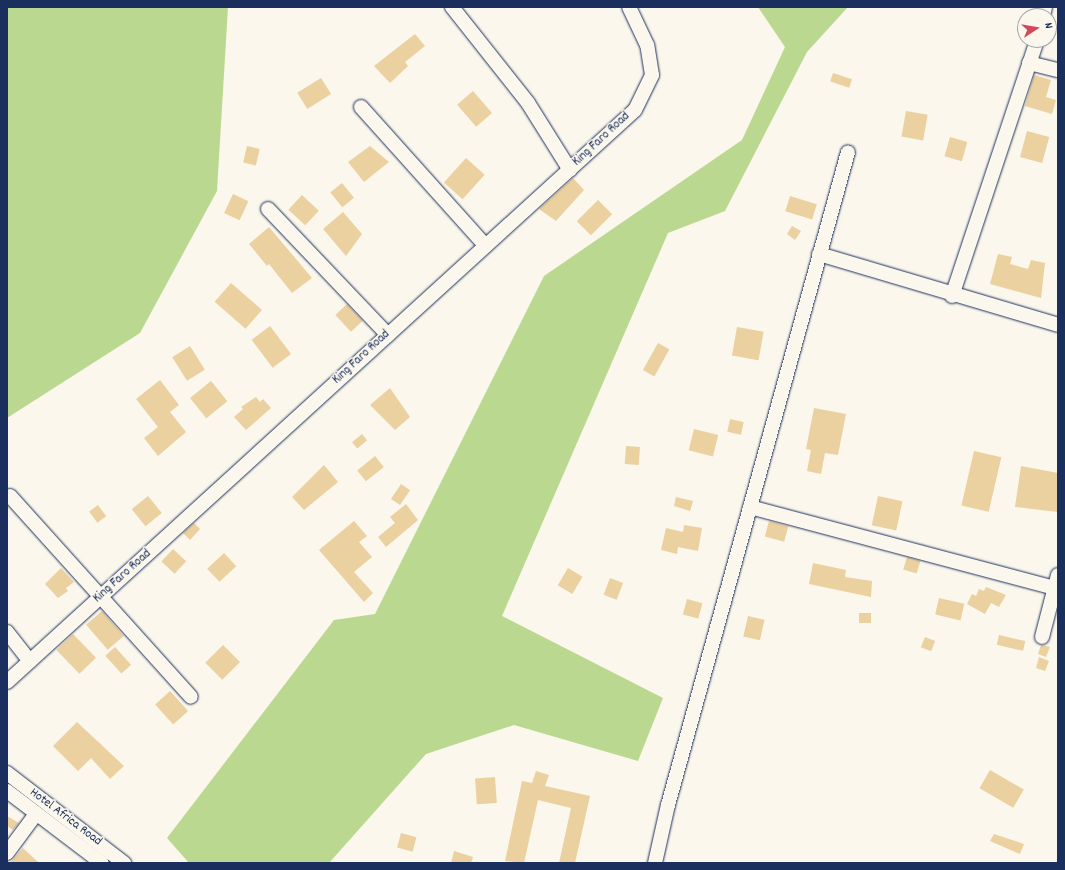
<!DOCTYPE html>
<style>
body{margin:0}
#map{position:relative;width:1065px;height:870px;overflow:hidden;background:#fbf7ec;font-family:Dekko,sans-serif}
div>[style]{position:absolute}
.green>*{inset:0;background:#bbd890}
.building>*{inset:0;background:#ebd0a0;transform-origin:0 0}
.roads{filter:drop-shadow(0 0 1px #1b2f5e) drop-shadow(0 0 1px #1b2f5e)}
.minor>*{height:14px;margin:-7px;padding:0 7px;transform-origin:7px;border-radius:7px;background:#fbf7ec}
span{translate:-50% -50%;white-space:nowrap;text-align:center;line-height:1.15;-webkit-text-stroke:3px #fbf7ec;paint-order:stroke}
.street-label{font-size:13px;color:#1b2f5e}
.frame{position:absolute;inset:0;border:8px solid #1b2f5e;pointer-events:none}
.north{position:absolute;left:1017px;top:8px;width:40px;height:40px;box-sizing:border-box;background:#fbf7ec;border:1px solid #a1a7b3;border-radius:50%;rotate:78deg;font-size:11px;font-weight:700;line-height:16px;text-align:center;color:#1b2f5e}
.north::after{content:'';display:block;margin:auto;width:14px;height:18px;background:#d1495b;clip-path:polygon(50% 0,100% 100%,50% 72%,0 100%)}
</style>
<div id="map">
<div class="green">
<div style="clip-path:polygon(7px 7px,228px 7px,217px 191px,140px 333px,7px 418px)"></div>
<div style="clip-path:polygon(758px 7px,848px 7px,807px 52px,725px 211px,668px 233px,502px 616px,663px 698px,638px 761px,514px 725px,426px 754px,329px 863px,189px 863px,167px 838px,334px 620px,375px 614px,544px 276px,742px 140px,785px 47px)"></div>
</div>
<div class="building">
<div style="clip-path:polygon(415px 34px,425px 46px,405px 62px,408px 66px,390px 83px,374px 66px)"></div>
<div style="left:833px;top:73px;width:20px;height:9px;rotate:18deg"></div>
<div style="clip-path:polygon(1034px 75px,1051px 80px,1046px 97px,1056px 100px,1052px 114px,1025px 106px)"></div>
<div style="left:321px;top:78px;width:19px;height:28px;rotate:58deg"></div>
<div style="left:473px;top:91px;width:29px;height:21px;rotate:49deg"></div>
<div style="left:906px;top:111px;width:22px;height:26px;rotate:10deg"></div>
<div style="left:1027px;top:131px;width:23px;height:27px;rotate:15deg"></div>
<div style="left:950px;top:137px;width:18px;height:20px;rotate:16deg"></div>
<div style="left:247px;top:146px;width:13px;height:17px;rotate:13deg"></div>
<div style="clip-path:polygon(370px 146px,389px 162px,364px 182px,348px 162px)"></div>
<div style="left:466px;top:158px;width:25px;height:33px;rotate:42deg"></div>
<div style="clip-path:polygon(573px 178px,584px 190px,556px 221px,539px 209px)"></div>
<div style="left:342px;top:183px;width:19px;height:15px;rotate:51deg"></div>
<div style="left:233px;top:194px;width:17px;height:21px;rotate:25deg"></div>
<div style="left:302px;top:195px;width:23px;height:20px;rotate:43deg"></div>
<div style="left:790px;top:196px;width:28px;height:16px;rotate:17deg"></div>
<div style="left:598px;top:200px;width:20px;height:30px;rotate:45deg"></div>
<div style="clip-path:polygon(343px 212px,362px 234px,346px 256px,323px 229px)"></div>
<div style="clip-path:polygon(792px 226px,801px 231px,795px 240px,787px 234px)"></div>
<div style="clip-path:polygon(269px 227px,312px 278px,292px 293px,269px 264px,267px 266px,249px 244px)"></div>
<div style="clip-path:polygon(998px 254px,1012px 257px,1010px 264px,1028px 269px,1031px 260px,1045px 263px,1041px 298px,990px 284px)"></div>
<div style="left:231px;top:283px;width:41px;height:25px;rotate:41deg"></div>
<div style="left:347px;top:304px;width:23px;height:16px;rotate:47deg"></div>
<div style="left:270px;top:326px;width:35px;height:23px;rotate:53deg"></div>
<div style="left:737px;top:327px;width:27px;height:29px;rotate:10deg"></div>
<div style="left:658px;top:343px;width:13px;height:31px;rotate:29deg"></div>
<div style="left:190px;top:346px;width:28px;height:21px;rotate:58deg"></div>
<div style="clip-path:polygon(160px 380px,179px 405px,170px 412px,186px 432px,158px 456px,144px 438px,158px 427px,136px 399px)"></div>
<div style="left:211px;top:381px;width:26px;height:27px;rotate:51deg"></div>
<div style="clip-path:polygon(390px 388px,410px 417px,395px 430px,370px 405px)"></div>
<div style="clip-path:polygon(256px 397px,260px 402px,263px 399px,271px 408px,246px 430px,234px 417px,243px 409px,241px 407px)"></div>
<div style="clip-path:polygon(814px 408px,846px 414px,838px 455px,825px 453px,821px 474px,807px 471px,811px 450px,806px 449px)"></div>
<div style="left:730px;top:419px;width:14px;height:13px;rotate:12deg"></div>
<div style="left:694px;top:429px;width:25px;height:22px;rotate:14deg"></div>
<div style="left:362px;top:434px;width:8px;height:13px;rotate:50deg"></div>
<div style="left:626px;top:446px;width:14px;height:18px;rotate:4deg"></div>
<div style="left:974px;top:451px;width:28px;height:56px;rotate:13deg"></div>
<div style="left:375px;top:456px;width:14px;height:23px;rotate:51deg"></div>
<div style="clip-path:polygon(324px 465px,338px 482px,304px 510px,292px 497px)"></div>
<div style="clip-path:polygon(1021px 466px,1058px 473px,1058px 512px,1015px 507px)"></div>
<div style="left:401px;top:484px;width:11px;height:18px;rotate:34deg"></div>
<div style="left:148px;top:496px;width:22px;height:21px;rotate:51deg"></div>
<div style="left:878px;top:496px;width:25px;height:30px;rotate:12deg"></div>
<div style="clip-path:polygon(676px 497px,693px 501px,690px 511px,674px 506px)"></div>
<div style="clip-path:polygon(406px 504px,418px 520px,386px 547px,378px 537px,395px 523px,390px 517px)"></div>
<div style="left:98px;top:505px;width:14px;height:11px;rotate:54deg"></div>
<div style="clip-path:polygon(354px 521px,367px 536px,359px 542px,372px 557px,354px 572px,373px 593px,364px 602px,319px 550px)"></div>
<div style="left:769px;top:521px;width:20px;height:16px;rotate:15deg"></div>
<div style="clip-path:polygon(194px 523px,200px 529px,190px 540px,183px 533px)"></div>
<div style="clip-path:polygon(684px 525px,702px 528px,698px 551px,678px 547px,677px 554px,661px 550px,666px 528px,683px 532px)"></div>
<div style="left:173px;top:549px;width:18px;height:17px;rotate:43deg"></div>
<div style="left:224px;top:553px;width:18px;height:23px;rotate:47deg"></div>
<div style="left:907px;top:557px;width:14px;height:13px;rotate:17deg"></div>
<div style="clip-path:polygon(813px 563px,846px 570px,845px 577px,872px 581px,871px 597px,809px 584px)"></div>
<div style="clip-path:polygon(61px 568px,74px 582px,66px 588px,68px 591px,58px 598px,45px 584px)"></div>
<div style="left:568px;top:568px;width:17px;height:20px;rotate:31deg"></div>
<div style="left:610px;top:578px;width:14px;height:18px;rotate:21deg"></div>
<div style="clip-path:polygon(986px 587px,1006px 595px,999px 607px,991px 603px,985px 614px,967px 604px,972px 594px,976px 596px,979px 589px,984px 591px)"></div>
<div style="left:939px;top:598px;width:26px;height:17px;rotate:13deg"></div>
<div style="left:687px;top:599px;width:16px;height:16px;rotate:15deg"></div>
<div style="left:102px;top:611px;width:33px;height:21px;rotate:49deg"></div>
<div style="left:859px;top:613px;width:12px;height:10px"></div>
<div style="left:748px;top:616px;width:17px;height:21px;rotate:13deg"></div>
<div style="left:73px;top:634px;width:33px;height:23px;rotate:46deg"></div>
<div style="left:999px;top:635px;width:27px;height:10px;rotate:13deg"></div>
<div style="left:925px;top:637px;width:11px;height:11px;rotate:22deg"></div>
<div style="left:223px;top:645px;width:24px;height:25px;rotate:45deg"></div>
<div style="clip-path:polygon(1041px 645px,1050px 647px,1046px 657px,1038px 654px)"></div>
<div style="left:115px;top:647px;width:24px;height:13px;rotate:48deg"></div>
<div style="clip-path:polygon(1039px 657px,1049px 661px,1045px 671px,1036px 668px)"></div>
<div style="left:170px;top:691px;width:27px;height:20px;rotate:48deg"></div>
<div style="clip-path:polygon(77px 722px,124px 766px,110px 779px,91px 758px,78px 771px,53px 746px)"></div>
<div style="left:990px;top:770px;width:39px;height:21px;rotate:30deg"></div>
<div style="clip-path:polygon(536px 771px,549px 775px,545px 786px,590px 796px,575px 863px,559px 863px,571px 808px,538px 800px,524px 863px,505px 861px,522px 781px,532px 783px)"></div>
<div style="left:495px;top:777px;width:26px;height:20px;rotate:86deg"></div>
<div style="clip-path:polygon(7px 816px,19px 823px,13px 830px,7px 826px)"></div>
<div style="left:401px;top:833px;width:16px;height:15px;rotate:15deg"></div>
<div style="clip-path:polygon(994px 834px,1024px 844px,1020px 854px,990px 841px)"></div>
<div style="clip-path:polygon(23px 848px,39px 863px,10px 863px)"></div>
<div style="clip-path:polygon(454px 851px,473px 857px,471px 863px,451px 863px)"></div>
</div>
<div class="roads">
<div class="minor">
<div style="left:452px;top:7px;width:122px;rotate:51.6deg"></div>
<div style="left:528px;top:103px;width:79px;rotate:57.9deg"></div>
<div style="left:1043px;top:16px;width:9px;rotate:-77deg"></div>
<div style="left:1029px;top:63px;width:30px;rotate:14deg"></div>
<div style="left:361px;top:107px;width:186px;rotate:48.1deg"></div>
<div style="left:268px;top:209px;width:174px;rotate:46.4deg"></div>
<div style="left:819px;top:254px;width:249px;rotate:16.5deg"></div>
<div style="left:952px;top:296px;width:270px;rotate:-71.6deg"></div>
<div style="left:10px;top:496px;width:270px;rotate:48deg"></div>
<div style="left:750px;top:507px;width:319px;rotate:14.9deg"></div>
<div style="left:7px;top:632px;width:37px;rotate:52deg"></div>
<div style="left:1042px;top:637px;width:64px;rotate:-75.5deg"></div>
<div style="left:7px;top:682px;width:849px;rotate:-42.33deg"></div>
<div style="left:635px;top:110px;width:39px;rotate:-64deg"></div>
<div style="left:652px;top:75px;width:30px;rotate:-99deg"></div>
<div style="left:647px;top:45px;width:42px;rotate:-115.3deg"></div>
<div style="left:7px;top:773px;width:148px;rotate:37.6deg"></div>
<div style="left:7px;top:791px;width:119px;rotate:37.2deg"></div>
<div style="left:7px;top:853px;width:49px;rotate:-53.4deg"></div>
<div style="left:655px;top:863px;width:59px;rotate:-77.4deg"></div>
<div style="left:668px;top:805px;width:677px;rotate:-74.59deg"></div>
</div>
</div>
<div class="street-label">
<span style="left:602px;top:140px;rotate:-43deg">King Faro Road</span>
<span style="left:362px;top:358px;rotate:-43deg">King Faro Road</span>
<span style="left:123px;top:577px;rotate:-42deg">King Faro Road</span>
<span style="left:65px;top:818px;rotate:37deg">Hotel Africa Road</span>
</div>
<div class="frame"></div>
<div class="north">N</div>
</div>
